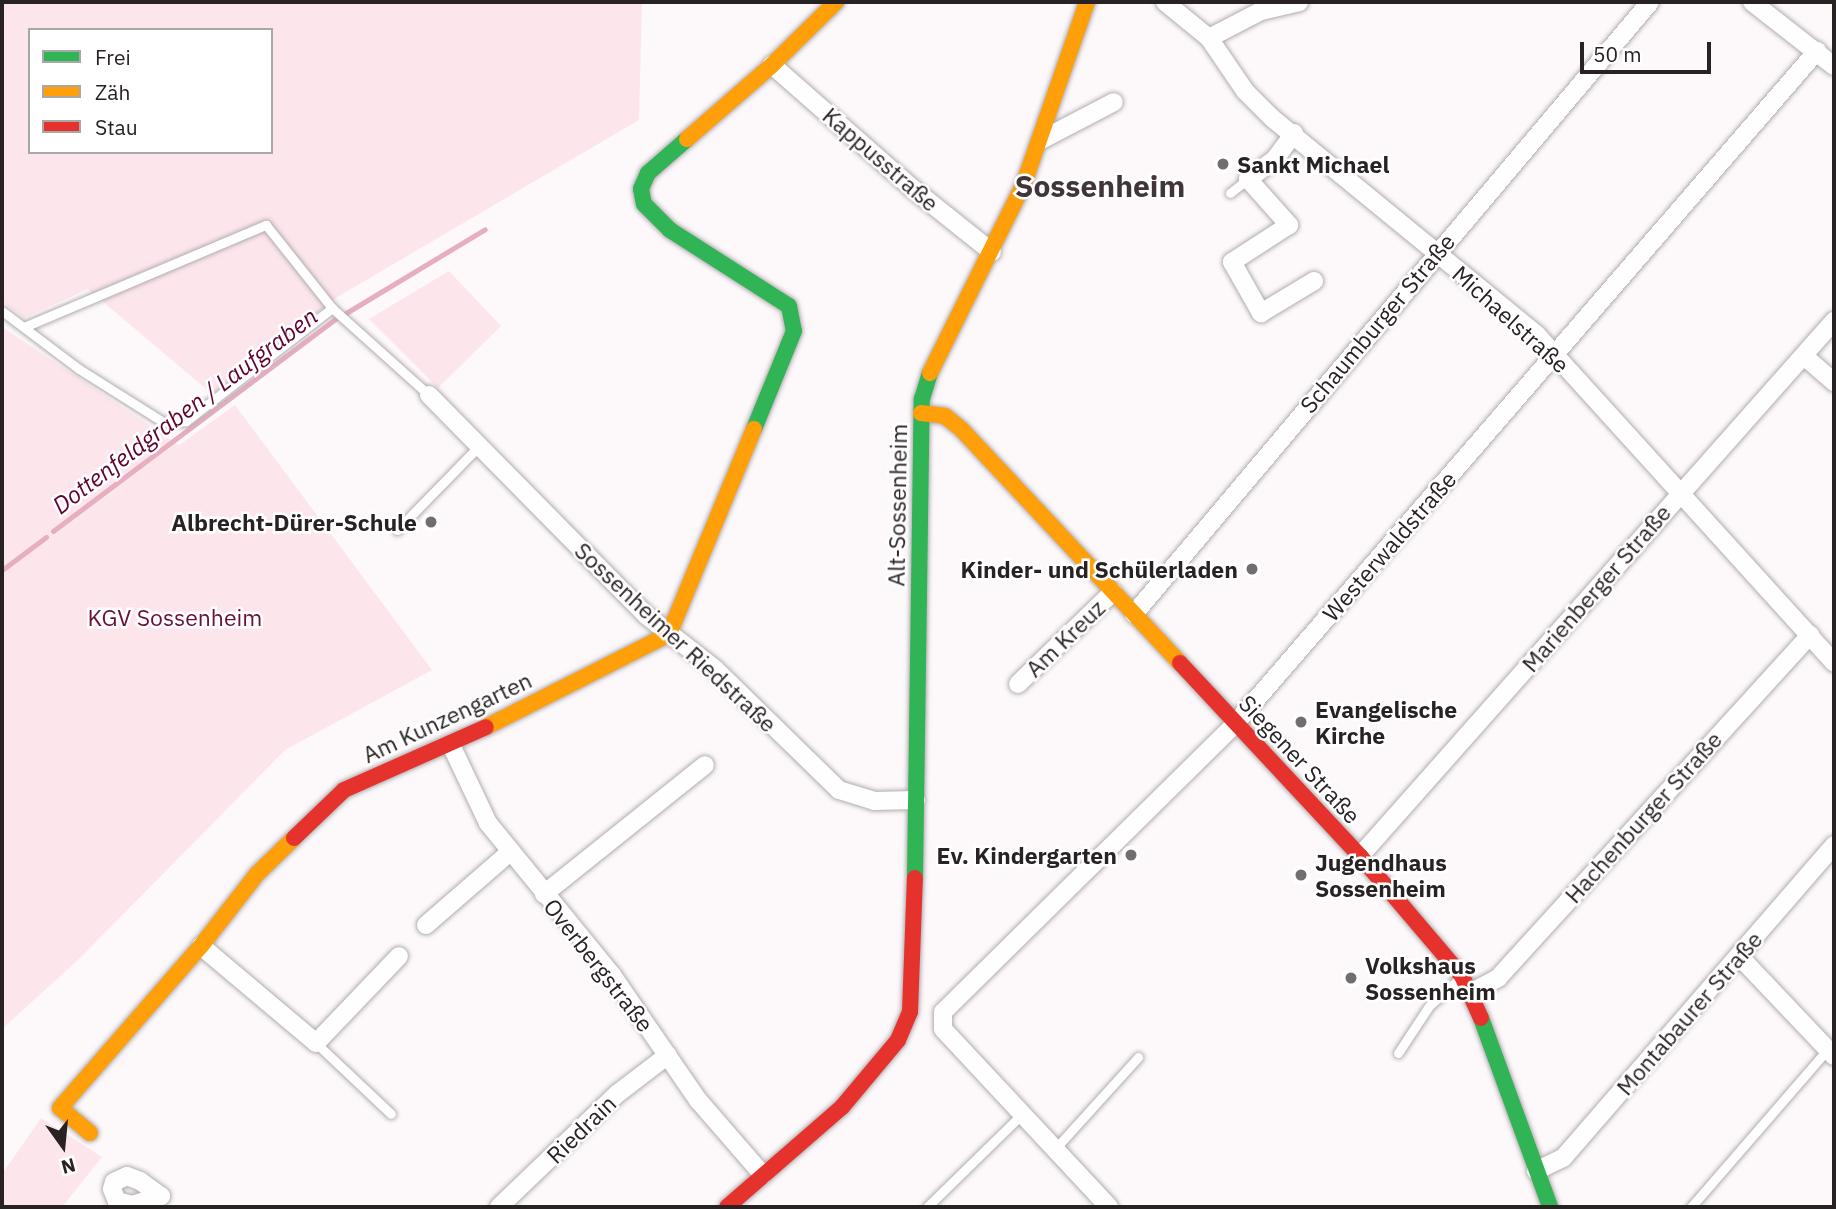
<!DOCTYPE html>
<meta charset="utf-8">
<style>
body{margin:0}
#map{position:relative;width:1836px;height:1209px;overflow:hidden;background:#fdf8fa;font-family:"IBM Plex Sans",sans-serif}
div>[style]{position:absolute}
.green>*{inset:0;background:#fce6ec}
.stream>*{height:5px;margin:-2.5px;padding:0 2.5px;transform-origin:2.5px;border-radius:2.5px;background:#e6aec0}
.roads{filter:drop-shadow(0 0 2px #b2adaf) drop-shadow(0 0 2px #b2adaf)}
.lane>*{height:9px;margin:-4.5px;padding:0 4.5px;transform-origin:4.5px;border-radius:4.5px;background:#fffefe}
.street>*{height:18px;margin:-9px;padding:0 9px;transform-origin:9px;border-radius:9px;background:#fffefe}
.fast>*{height:16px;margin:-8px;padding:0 8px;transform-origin:8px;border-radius:8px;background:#30b455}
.slow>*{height:16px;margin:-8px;padding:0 8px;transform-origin:8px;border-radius:8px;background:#ff9f0a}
.jam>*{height:16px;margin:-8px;padding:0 8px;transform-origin:8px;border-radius:8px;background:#e5322d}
.dots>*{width:19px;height:19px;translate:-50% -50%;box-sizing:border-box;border:4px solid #fff;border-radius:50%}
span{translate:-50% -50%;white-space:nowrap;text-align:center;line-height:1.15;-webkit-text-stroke:5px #fff;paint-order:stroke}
.street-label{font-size:23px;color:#282223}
.poi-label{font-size:23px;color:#282223;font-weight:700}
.left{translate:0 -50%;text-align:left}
.right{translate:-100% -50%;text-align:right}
.park-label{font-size:23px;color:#6a1038}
.water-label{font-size:24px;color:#610331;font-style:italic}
.district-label{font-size:30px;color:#423539;font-weight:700}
.frame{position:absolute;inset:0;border:4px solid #282223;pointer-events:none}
.legend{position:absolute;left:28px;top:28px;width:245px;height:126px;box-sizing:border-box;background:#fff;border:2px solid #a9a7a7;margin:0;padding:9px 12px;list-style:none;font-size:21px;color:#282223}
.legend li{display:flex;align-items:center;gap:14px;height:35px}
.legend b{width:35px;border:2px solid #a9a7a7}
.north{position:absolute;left:28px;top:1111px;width:70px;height:70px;-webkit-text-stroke:5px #fff;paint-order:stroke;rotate:165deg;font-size:19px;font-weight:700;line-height:28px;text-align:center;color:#282223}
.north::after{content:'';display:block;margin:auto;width:24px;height:32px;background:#282223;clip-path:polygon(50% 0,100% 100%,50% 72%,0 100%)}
.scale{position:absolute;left:1580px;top:42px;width:131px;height:32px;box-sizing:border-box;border:4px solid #282223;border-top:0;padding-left:9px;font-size:21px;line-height:24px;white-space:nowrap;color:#282223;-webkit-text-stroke:5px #fff;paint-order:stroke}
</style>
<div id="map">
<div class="green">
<div style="clip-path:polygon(evenodd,2px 2px,642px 2px,639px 120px,339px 296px,212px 394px,88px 289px,24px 318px,2px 301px,2px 2px,30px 30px,271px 30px,271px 152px,30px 152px,30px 30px)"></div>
<div style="clip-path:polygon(449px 271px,501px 326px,438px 388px,369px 319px)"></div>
<div style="clip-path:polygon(2px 327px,179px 445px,235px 405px,432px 670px,285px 750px,78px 960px,2px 1029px)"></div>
<div style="clip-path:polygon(41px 1118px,102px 1157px,62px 1207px,2px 1207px,2px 1174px)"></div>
</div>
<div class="stream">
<div style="left:346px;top:313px;width:162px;rotate:-31.1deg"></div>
<div style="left:53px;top:531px;width:355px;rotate:-36.9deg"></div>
<div style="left:2px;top:570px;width:55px;rotate:-36.9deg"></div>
</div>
<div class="roads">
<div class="lane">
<div style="left:1230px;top:193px;width:23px;rotate:-38deg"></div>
<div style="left:2px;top:311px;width:96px;rotate:37deg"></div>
<div style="left:79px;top:369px;width:99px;rotate:32.2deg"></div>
<div style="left:163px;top:422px;width:23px;rotate:-2deg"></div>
<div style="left:186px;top:421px;width:185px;rotate:-37.7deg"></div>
<div style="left:24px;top:327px;width:263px;rotate:-22.9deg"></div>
<div style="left:266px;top:225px;width:106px;rotate:51.5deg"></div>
<div style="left:332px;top:308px;width:130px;rotate:41.9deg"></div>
<div style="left:397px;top:530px;width:117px;rotate:-45.7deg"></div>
<div style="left:316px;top:1043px;width:103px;rotate:43.4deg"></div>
<div style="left:1398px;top:1053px;width:56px;rotate:-56.6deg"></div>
<div style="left:1429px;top:1006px;width:43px;rotate:-42.2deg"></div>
<div style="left:1055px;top:1149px;width:124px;rotate:-47.9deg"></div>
<div style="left:927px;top:1207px;width:133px;rotate:-44.4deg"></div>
<div style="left:1691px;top:1207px;width:209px;rotate:-49.1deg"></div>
</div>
<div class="street">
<div style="left:1165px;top:2px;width:57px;rotate:39.3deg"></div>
<div style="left:1209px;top:38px;width:64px;rotate:55.8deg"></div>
<div style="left:1245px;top:91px;width:38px;rotate:45deg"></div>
<div style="left:1272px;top:118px;width:343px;rotate:39.3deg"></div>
<div style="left:1537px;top:335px;width:442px;rotate:47.8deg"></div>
<div style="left:1752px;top:2px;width:104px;rotate:38deg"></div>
<div style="left:1209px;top:38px;width:59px;rotate:-27.4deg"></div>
<div style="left:1261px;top:11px;width:39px;rotate:-13deg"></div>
<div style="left:772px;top:65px;width:188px;rotate:41.3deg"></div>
<div style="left:913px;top:189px;width:101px;rotate:38.6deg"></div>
<div style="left:1294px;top:133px;width:32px;rotate:126deg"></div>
<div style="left:1275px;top:159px;width:34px;rotate:143deg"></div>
<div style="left:1248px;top:179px;width:62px;rotate:48.3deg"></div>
<div style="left:1289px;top:225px;width:68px;rotate:147deg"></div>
<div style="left:1232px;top:262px;width:59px;rotate:60.4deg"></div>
<div style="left:1261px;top:313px;width:62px;rotate:-31.1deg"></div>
<div style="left:1041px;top:140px;width:82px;rotate:-27.5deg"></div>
<div style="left:1804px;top:356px;width:40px;rotate:41deg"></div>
<div style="left:429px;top:395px;width:310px;rotate:45.4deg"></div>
<div style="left:647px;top:616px;width:86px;rotate:37.9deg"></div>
<div style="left:715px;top:669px;width:173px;rotate:44.3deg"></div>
<div style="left:839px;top:790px;width:37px;rotate:17deg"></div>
<div style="left:874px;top:801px;width:42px;rotate:-1.4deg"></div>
<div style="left:1134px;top:614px;width:800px;rotate:-49.86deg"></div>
<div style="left:1018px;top:684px;width:132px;rotate:-44.1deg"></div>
<div style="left:451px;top:745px;width:86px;rotate:64.6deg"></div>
<div style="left:488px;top:823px;width:196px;rotate:50.8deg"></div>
<div style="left:612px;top:975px;width:152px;rotate:55.5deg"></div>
<div style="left:698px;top:1100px;width:99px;rotate:49.1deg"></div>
<div style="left:1360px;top:856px;width:715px;rotate:-48.46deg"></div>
<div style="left:544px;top:894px;width:206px;rotate:-38.7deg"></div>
<div style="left:426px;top:925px;width:111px;rotate:-41deg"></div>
<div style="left:201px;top:946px;width:150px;rotate:40.1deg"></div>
<div style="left:316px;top:1043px;width:120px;rotate:-46.3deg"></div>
<div style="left:1739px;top:956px;width:138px;rotate:46.5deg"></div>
<div style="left:1472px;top:992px;width:30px;rotate:-28deg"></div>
<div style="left:1498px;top:978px;width:464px;rotate:-47.7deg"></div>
<div style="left:1536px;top:1171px;width:30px;rotate:-26deg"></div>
<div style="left:1563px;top:1158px;width:414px;rotate:-49.1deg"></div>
<div style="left:127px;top:1176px;width:14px;rotate:21deg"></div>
<div style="left:140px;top:1181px;width:26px;rotate:36deg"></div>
<div style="left:161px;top:1196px;width:30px;rotate:163deg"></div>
<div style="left:132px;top:1205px;width:16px;rotate:-165deg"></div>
<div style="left:117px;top:1201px;width:13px;rotate:-113deg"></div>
<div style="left:112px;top:1189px;width:7px;rotate:-74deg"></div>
<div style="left:114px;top:1182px;width:14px;rotate:-25deg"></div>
<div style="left:499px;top:1207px;width:163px;rotate:-43.8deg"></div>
<div style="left:617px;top:1094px;width:64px;rotate:-37.4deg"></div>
<div style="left:1109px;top:1207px;width:243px;rotate:-133deg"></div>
<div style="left:943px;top:1029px;width:17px;rotate:-90deg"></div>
<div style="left:943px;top:1012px;width:410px;rotate:-44.6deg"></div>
<div style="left:1235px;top:724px;width:890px;rotate:-49.15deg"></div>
</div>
<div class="fast">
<div style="left:687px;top:139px;width:52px;rotate:138.9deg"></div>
<div style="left:648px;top:173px;width:17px;rotate:114deg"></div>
<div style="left:641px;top:189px;width:15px;rotate:79deg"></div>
<div style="left:644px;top:204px;width:37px;rotate:45deg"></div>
<div style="left:670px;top:230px;width:141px;rotate:32.6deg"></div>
<div style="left:789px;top:306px;width:25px;rotate:79deg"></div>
<div style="left:794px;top:331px;width:106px;rotate:112.2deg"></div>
<div style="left:915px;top:878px;width:479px;rotate:-89.2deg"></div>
<div style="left:922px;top:399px;width:27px;rotate:-73deg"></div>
<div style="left:1481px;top:1018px;width:201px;rotate:69.9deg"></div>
</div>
<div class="slow">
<div style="left:687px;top:139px;width:113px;rotate:-41deg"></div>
<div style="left:772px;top:65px;width:90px;rotate:-44.5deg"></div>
<div style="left:930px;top:373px;width:209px;rotate:-63.6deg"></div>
<div style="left:1023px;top:186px;width:195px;rotate:-70.8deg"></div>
<div style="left:921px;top:413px;width:24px;rotate:7deg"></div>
<div style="left:945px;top:416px;width:22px;rotate:39deg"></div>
<div style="left:962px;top:430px;width:319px;rotate:46.9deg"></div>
<div style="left:486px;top:727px;width:205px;rotate:-26.9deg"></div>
<div style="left:669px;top:634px;width:222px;rotate:-67.5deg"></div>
<div style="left:90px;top:1133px;width:39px;rotate:-140deg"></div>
<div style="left:60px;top:1108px;width:215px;rotate:-49deg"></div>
<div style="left:201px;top:946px;width:91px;rotate:-52.1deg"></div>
<div style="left:257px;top:874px;width:52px;rotate:-44.2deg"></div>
</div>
<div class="jam">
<div style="left:1180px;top:663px;width:264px;rotate:47deg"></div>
<div style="left:1360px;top:856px;width:157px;rotate:49.6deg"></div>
<div style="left:1462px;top:976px;width:46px;rotate:65.7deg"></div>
<div style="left:294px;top:838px;width:69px;rotate:-43.8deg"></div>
<div style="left:344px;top:790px;width:155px;rotate:-23.9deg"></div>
<div style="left:727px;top:1207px;width:152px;rotate:-41deg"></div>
<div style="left:842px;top:1107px;width:87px;rotate:-50.1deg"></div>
<div style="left:898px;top:1040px;width:30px;rotate:-67deg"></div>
<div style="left:910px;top:1012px;width:134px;rotate:-87.9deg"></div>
</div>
</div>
<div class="dots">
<div style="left:1223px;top:164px;background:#736d6e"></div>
<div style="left:431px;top:522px;background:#736d6e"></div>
<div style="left:1252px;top:569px;background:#736d6e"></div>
<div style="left:1301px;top:722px;background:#736d6e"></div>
<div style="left:1131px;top:855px;background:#736d6e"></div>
<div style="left:1301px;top:875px;background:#736d6e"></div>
<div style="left:1351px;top:978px;background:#736d6e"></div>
</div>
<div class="street-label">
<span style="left:881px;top:159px;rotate:41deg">Kappusstraße</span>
<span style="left:1511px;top:319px;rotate:42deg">Michaelstraße</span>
<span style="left:1377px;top:323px;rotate:-50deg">Schaumburger Straße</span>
<span style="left:897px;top:505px;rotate:-89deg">Alt-Sossenheim</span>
<span style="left:1389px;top:546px;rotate:-49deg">Westerwaldstraße</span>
<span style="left:1596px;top:588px;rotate:-49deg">Marienberger Straße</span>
<span style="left:676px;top:637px;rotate:43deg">Sossenheimer Riedstraße</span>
<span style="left:1065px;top:638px;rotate:-44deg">Am Kreuz</span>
<span style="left:447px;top:717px;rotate:-25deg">Am Kunzengarten</span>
<span style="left:1300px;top:759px;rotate:47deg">Siegener Straße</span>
<span style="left:1643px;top:817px;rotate:-48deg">Hachenburger Straße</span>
<span style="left:599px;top:965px;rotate:52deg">Overbergstraße</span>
<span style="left:1689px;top:1013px;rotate:-49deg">Montabaurer Straße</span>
<span style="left:581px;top:1129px;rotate:-44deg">Riedrain</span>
</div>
<div class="poi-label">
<span class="left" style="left:1237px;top:164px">Sankt Michael</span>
<span class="right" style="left:417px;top:522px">Albrecht-Dürer-Schule</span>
<span class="right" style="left:1238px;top:569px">Kinder- und Schülerladen</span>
<span class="left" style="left:1315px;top:722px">Evangelische<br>Kirche</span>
<span class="right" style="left:1117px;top:855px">Ev. Kindergarten</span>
<span class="left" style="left:1315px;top:875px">Jugendhaus<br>Sossenheim</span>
<span class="left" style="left:1365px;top:978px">Volkshaus<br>Sossenheim</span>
</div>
<div class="park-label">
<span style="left:175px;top:617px">KGV Sossenheim</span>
</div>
<div class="water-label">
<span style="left:185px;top:411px;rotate:-37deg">Dottenfeldgraben / Laufgraben</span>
</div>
<div class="district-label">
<span style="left:1100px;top:186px">Sossenheim</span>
</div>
<div class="frame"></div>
<ul class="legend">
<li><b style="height:9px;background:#30b455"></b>Frei</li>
<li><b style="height:9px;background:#ff9f0a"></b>Zäh</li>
<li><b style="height:9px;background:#e5322d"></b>Stau</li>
</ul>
<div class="north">N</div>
<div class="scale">50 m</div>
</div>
